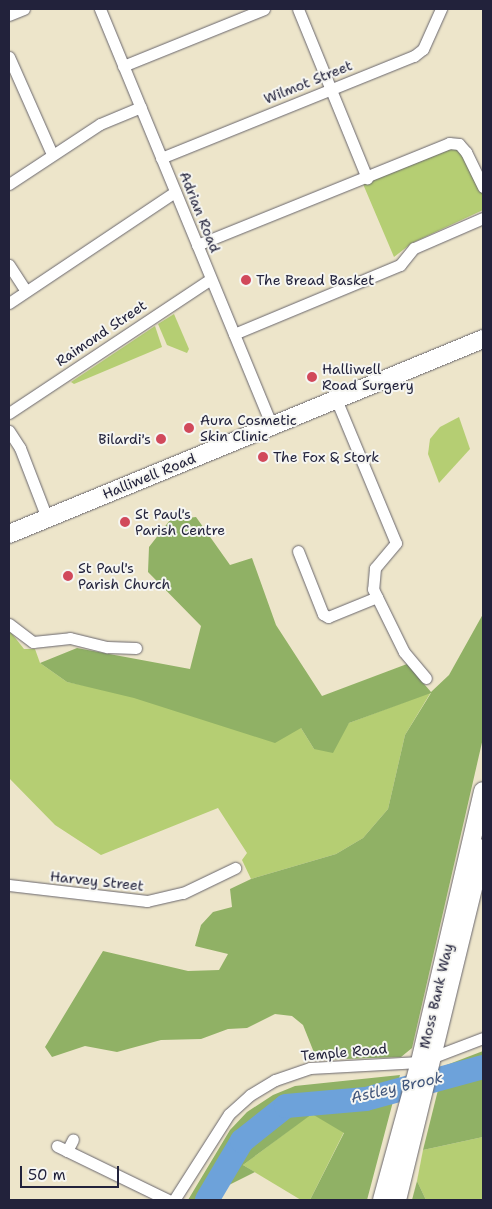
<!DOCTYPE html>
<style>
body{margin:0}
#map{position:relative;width:492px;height:1209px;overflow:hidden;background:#ede5ca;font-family:"Shantell Sans",sans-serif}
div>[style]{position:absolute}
.green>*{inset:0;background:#b5ce73}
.forest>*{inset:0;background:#90b165}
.river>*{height:24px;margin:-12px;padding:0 12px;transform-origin:12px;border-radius:12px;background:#6da2da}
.roads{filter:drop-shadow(0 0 1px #69666d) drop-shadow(0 0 1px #69666d)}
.minor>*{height:11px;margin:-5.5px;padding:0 5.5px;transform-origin:5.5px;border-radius:5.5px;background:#fff}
.primary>*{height:18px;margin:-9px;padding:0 9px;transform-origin:9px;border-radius:9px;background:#fff}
.trunk>*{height:18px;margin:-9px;padding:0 9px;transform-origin:9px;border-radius:9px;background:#fff}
.dots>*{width:14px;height:14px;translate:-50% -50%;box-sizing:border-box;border:2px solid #f6f6f2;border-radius:50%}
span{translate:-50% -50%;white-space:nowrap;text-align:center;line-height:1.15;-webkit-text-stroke:4px #f6f6f2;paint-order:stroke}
.street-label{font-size:14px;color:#22223b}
.poi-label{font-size:14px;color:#22223b}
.left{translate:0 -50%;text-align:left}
.right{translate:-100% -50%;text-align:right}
.water-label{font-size:15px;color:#40557b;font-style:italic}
.frame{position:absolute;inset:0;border:10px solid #22223b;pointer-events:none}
.scale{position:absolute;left:20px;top:1166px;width:99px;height:22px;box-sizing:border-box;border:2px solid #22223b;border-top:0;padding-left:6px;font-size:15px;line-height:18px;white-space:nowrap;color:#22223b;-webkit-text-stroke:4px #f6f6f2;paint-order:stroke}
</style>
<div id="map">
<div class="green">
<div style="clip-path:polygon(456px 147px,465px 156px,483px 194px,483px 210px,412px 243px,394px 257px,363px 184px)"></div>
<div style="clip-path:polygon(174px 314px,189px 349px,187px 353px,167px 345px,158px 324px)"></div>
<div style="clip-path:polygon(155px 326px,162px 347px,74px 384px,71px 382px)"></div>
<div style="clip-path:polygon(459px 417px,470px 449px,439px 483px,428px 454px,430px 439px,440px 427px)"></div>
<div style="clip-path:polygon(9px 630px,24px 649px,35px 649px,40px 663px,67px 682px,301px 728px,314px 749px,349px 723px,431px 692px,405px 735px,388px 809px,363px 838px,336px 854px,251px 879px,242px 860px,247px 853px,218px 808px,101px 855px,55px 825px,9px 778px)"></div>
<div style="clip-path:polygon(312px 1113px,344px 1132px,310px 1200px,301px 1200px,243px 1165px)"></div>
<div style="clip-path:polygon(483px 1137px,483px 1200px,426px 1200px,417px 1181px,423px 1150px)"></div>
</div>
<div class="forest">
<div style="clip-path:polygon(196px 517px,230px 565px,252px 558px,276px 625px,322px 696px,407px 664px,431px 692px,449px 675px,483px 614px,483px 738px,412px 1048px,401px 1057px,317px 1060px,303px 1025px,292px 1016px,275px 1014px,247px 1028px,228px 1029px,201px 1039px,161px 1040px,117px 1052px,85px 1046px,52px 1057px,45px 1047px,103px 951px,188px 971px,219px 970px,228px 954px,195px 946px,201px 925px,213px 912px,232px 907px,230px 889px,251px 879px,336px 854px,363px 838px,388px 809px,405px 735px,431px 693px,349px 723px,333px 753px,314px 749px,301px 728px,275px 743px,134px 698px,67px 682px,40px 663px,77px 648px,190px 669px,201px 626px,148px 572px,149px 547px,170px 520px)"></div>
<div style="clip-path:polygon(483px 1051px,483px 1137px,423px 1150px,444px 1066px)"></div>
<div style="clip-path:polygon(400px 1075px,367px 1200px,310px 1200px,344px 1133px,312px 1114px,243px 1165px,255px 1172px,219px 1190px,213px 1200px,188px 1200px,230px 1130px,247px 1112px,273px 1095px,295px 1086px)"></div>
<div style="clip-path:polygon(417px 1181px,426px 1200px,412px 1200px)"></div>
</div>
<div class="river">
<div style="left:207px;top:1200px;width:69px;rotate:-59.3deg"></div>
<div style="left:242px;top:1141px;width:56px;rotate:-38.5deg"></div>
<div style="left:286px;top:1106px;width:80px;rotate:-5deg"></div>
<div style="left:366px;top:1099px;width:121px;rotate:-15.3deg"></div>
</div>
<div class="roads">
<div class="minor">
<div style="left:100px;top:9px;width:451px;rotate:67.6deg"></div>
<div style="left:298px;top:9px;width:183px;rotate:67.8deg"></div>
<div style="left:9px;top:15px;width:16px;rotate:-22deg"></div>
<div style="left:9px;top:57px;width:106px;rotate:66.1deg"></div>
<div style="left:123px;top:66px;width:152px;rotate:-22deg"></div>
<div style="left:161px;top:158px;width:273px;rotate:-22deg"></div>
<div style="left:414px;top:56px;width:11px;rotate:-38deg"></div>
<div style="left:423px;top:49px;width:44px;rotate:-65.8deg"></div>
<div style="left:9px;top:184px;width:109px;rotate:-33.4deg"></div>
<div style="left:100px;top:124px;width:44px;rotate:-22.5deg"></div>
<div style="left:197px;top:245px;width:272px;rotate:-22deg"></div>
<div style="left:449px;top:143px;width:10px;rotate:6deg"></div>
<div style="left:459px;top:144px;width:11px;rotate:49deg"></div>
<div style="left:466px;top:152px;width:39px;rotate:64deg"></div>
<div style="left:9px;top:265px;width:31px;rotate:57deg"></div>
<div style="left:9px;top:303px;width:200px;rotate:-33.8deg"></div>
<div style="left:234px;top:334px;width:180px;rotate:-22.6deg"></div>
<div style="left:400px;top:265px;width:22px;rotate:-51deg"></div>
<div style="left:414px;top:248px;width:75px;rotate:-23.5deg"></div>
<div style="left:336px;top:399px;width:156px;rotate:67.4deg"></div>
<div style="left:396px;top:543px;width:33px;rotate:130deg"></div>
<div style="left:375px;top:568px;width:21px;rotate:95deg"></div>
<div style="left:373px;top:589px;width:70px;rotate:63.8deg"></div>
<div style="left:404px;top:652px;width:34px;rotate:50deg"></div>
<div style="left:9px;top:413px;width:242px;rotate:-33.6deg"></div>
<div style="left:9px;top:431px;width:20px;rotate:57deg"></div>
<div style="left:20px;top:448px;width:75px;rotate:68.9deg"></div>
<div style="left:298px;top:551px;width:68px;rotate:68.4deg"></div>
<div style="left:323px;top:614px;width:6px;rotate:31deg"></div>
<div style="left:328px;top:617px;width:53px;rotate:-22.2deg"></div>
<div style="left:9px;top:624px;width:30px;rotate:37deg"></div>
<div style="left:33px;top:642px;width:37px;rotate:-6deg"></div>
<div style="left:70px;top:638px;width:38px;rotate:14deg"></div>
<div style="left:107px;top:647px;width:29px;rotate:2deg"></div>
<div style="left:9px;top:885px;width:139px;rotate:6.6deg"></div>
<div style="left:147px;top:901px;width:37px;rotate:-13deg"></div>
<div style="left:183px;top:893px;width:58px;rotate:-25.7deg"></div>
<div style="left:57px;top:1146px;width:123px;rotate:25.9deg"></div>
<div style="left:67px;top:1151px;width:13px;rotate:-63deg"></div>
<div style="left:174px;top:1200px;width:102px;rotate:-57.4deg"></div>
<div style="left:229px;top:1114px;width:28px;rotate:-42deg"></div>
<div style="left:250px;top:1095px;width:29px;rotate:-31deg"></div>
<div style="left:275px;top:1080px;width:37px;rotate:-19deg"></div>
<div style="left:310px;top:1068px;width:110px;rotate:-3.1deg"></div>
<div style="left:420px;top:1062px;width:67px;rotate:-20.9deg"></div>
</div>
<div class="primary">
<div style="left:9px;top:534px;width:513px;rotate:-22.36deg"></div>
</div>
<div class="trunk">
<div style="left:382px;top:1200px;width:143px;rotate:-74.6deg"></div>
<div style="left:420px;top:1062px;width:278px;rotate:-76.9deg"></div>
<div style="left:397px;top:1200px;width:362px;rotate:-76.3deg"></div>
</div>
</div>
<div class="dots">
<div style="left:246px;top:280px;background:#d1495b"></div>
<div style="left:312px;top:377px;background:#d1495b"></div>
<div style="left:189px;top:428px;background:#d1495b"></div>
<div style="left:161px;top:439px;background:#d1495b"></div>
<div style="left:263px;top:457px;background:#d1495b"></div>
<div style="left:125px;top:522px;background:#d1495b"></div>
<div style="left:68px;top:576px;background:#d1495b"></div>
</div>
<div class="street-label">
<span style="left:308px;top:82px;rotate:-22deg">Wilmot Street</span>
<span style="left:200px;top:212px;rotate:68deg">Adrian Road</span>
<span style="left:101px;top:333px;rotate:-34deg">Raimond Street</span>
<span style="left:149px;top:476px;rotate:-22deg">Halliwell Road</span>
<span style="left:97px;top:881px;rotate:6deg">Harvey Street</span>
<span style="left:436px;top:996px;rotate:-77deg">Moss Bank Way</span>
<span style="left:344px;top:1052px;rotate:-5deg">Temple Road</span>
</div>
<div class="poi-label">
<span class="left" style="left:256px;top:280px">The Bread Basket</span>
<span class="left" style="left:322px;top:377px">Halliwell<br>Road Surgery</span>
<span class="left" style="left:200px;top:428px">Aura Cosmetic<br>Skin Clinic</span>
<span class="right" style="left:151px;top:439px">Bilardi's</span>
<span class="left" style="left:273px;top:457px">The Fox &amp; Stork</span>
<span class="left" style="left:135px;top:522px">St Paul's<br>Parish Centre</span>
<span class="left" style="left:78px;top:576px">St Paul's<br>Parish Church</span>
</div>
<div class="water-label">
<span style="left:397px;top:1088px;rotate:-13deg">Astley Brook</span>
</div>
<div class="frame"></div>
<div class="scale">50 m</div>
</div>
